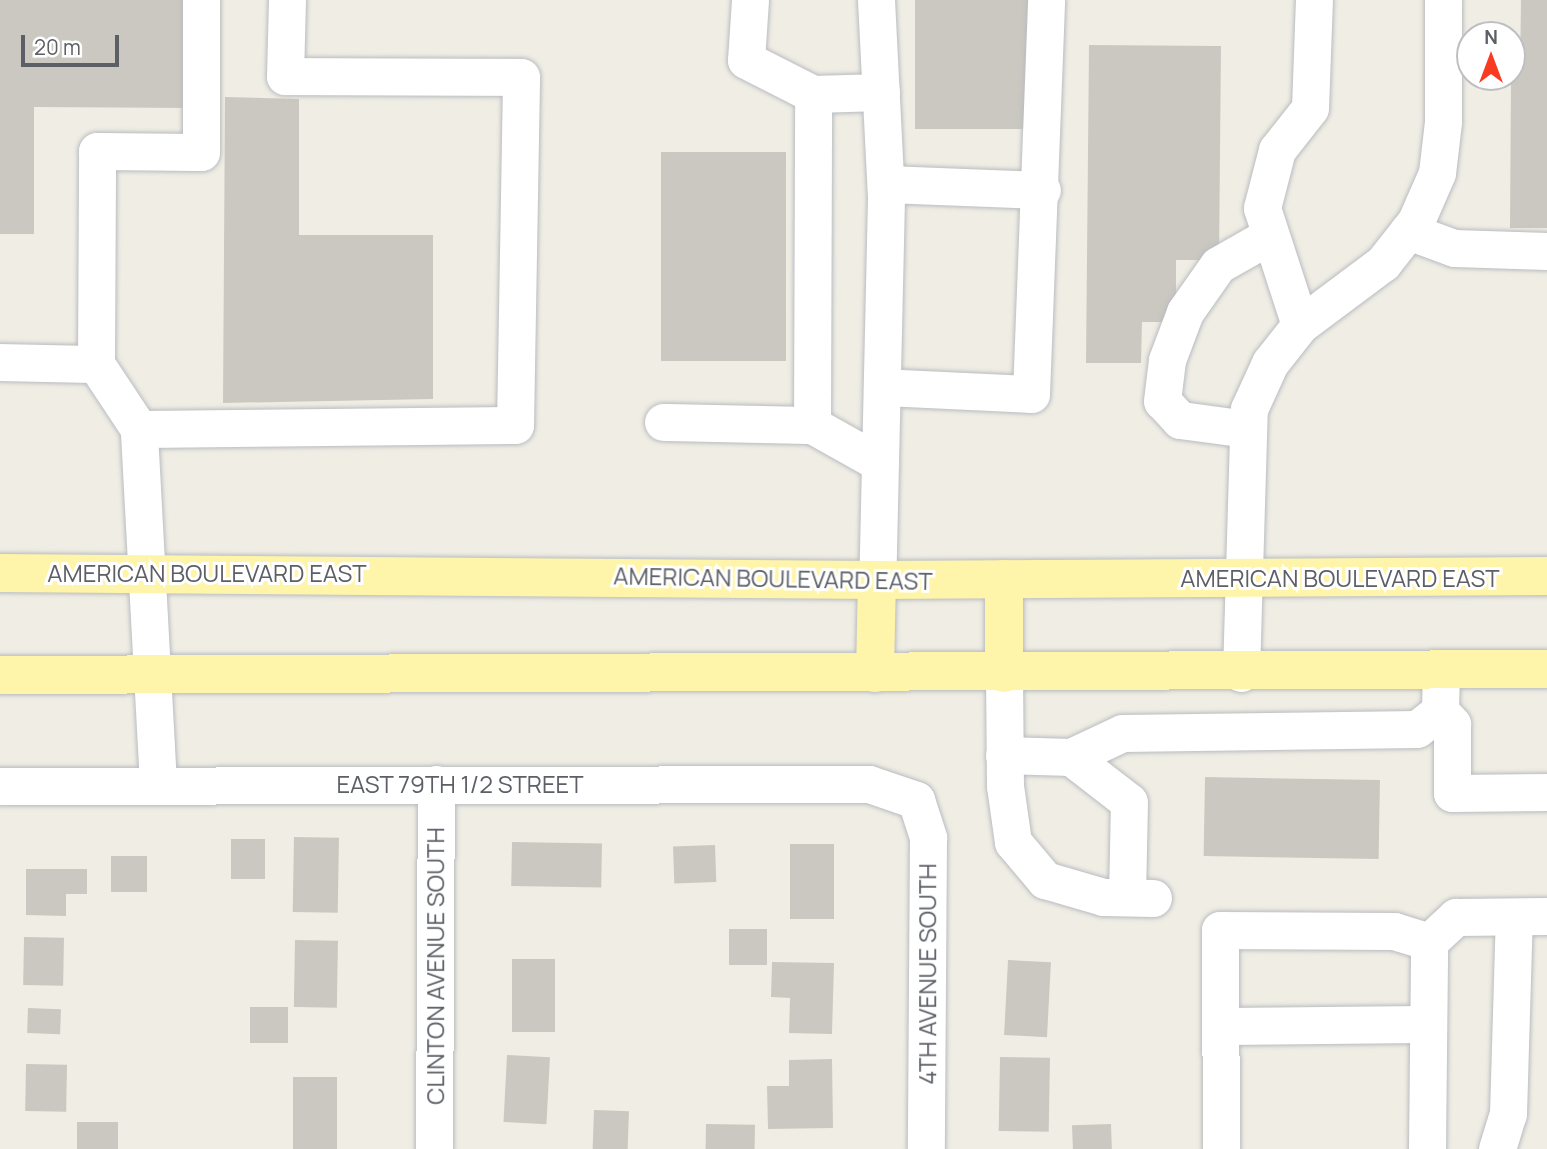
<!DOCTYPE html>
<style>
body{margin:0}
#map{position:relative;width:1547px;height:1149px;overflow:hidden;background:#f0eee4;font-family:Manrope,sans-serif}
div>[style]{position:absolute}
.building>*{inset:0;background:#cbc8c1;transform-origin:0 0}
.roads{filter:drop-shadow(0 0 2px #b9bcc1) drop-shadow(0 0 2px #b9bcc1)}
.minor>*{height:37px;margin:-18.5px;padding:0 18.5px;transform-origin:18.5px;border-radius:18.5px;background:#fff}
.major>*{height:38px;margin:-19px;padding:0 19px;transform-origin:19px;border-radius:19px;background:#fff5aa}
span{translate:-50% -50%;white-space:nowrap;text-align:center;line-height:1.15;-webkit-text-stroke:6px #fff;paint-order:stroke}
.street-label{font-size:24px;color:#5c6066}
.north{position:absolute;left:1456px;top:21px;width:70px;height:70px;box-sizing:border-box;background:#fff;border:2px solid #bebfc2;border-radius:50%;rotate:0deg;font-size:19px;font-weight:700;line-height:28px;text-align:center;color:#5c6066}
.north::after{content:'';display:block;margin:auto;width:24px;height:32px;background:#f93b21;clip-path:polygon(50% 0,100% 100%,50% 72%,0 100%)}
.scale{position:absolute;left:21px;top:35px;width:98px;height:32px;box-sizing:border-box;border:4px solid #5c6066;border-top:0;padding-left:9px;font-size:21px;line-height:24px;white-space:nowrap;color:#5c6066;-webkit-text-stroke:5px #fff;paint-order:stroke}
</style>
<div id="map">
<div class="building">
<div style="clip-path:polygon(0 0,190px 0,189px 108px,34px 107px,34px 234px,0 234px)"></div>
<div style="left:915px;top:0;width:120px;height:129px"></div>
<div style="clip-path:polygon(1521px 0,1547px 0,1547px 228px,1510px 228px,1511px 77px,1520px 72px)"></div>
<div style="clip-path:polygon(1089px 45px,1221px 46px,1219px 260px,1176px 260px,1176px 322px,1142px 322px,1141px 363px,1086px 363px)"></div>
<div style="clip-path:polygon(225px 97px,299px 99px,299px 235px,433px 235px,433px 399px,223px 403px)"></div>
<div style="left:661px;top:152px;width:125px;height:209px"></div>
<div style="left:1205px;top:777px;width:175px;height:79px;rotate:1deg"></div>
<div style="left:294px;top:837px;width:45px;height:75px;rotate:1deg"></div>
<div style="left:231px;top:839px;width:34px;height:40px"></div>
<div style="left:512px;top:842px;width:90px;height:44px;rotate:1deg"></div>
<div style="left:790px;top:844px;width:44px;height:75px"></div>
<div style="left:715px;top:845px;width:37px;height:42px;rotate:88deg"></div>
<div style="left:147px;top:856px;width:36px;height:36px;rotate:90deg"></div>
<div style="clip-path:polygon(26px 869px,87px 869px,87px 894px,66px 894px,66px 916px,26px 915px)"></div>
<div style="left:729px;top:929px;width:38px;height:36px"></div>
<div style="left:24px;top:937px;width:40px;height:48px;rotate:1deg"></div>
<div style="left:295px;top:940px;width:43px;height:67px;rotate:1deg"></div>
<div style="left:512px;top:959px;width:43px;height:73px"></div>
<div style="left:1008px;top:960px;width:43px;height:75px;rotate:3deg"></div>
<div style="clip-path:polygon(772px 962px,834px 963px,832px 1034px,789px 1033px,790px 998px,771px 997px)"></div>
<div style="left:250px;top:1007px;width:38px;height:36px"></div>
<div style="left:28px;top:1008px;width:33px;height:25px;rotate:2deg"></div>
<div style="left:507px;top:1055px;width:43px;height:67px;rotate:3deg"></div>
<div style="left:1000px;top:1057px;width:50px;height:74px;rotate:1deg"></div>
<div style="clip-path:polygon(832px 1059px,833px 1128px,768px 1129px,767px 1086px,789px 1086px,789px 1060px)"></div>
<div style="left:26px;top:1064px;width:41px;height:47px;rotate:1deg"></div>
<div style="left:293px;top:1077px;width:44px;height:72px"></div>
<div style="left:594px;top:1110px;width:35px;height:39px;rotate:2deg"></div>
<div style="left:118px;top:1122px;width:27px;height:41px;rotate:90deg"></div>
<div style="left:706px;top:1124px;width:49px;height:25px;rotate:1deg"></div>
<div style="left:1111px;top:1124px;width:25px;height:39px;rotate:88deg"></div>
</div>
<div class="roads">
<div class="minor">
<div style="left:750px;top:0;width:60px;rotate:93.8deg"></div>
<div style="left:746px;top:60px;width:75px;rotate:26.9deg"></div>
<div style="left:876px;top:0;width:198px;rotate:87.1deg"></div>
<div style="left:886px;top:198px;width:382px;rotate:91.3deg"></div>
<div style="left:886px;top:184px;width:156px;rotate:2.2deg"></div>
<div style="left:1408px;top:231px;width:49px;rotate:20.3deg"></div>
<div style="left:1454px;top:248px;width:93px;rotate:1.8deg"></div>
<div style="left:1300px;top:325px;width:123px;rotate:-108deg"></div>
<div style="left:1262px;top:208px;width:60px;rotate:-75.5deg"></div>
<div style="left:1277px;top:150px;width:53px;rotate:-51.8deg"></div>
<div style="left:1310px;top:108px;width:108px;rotate:-87.9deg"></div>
<div style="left:0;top:362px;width:96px;rotate:1.2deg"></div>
<div style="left:96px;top:364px;width:213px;rotate:-89.7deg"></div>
<div style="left:97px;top:151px;width:104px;rotate:0.6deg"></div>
<div style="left:201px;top:152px;width:152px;rotate:-90deg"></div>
<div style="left:96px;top:364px;width:78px;rotate:56.5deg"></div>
<div style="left:882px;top:387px;width:149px;rotate:2.7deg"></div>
<div style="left:1031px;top:394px;width:394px;rotate:-87.8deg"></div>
<div style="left:663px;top:422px;width:149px;rotate:1.2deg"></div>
<div style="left:812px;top:425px;width:331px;rotate:-89.8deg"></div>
<div style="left:813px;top:94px;width:68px;rotate:-1.7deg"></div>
<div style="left:812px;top:425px;width:78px;rotate:29.2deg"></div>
<div style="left:1247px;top:429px;width:68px;rotate:-172.3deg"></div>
<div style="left:1180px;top:420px;width:26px;rotate:-133deg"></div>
<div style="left:1162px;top:401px;width:41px;rotate:-83deg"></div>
<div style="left:1167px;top:360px;width:51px;rotate:-69.4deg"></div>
<div style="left:1185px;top:312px;width:57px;rotate:-54.9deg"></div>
<div style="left:1218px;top:265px;width:59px;rotate:-29.6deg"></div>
<div style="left:1004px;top:673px;width:113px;rotate:89.5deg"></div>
<div style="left:1005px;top:786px;width:57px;rotate:81.9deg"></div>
<div style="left:1013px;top:842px;width:50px;rotate:49.9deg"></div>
<div style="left:1045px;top:880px;width:60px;rotate:16.3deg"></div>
<div style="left:1103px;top:897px;width:50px;rotate:1.1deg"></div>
<div style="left:1241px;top:673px;width:264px;rotate:-88.3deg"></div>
<div style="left:1249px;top:409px;width:51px;rotate:-65.5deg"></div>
<div style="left:1270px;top:363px;width:48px;rotate:-51.7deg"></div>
<div style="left:1300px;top:325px;width:104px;rotate:-36.8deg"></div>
<div style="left:1383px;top:263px;width:53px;rotate:-51.8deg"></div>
<div style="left:1416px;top:221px;width:52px;rotate:-66.4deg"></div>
<div style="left:1437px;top:173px;width:51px;rotate:-83.3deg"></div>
<div style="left:1443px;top:122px;width:122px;rotate:-90deg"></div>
<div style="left:1440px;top:711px;width:18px;rotate:47deg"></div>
<div style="left:1452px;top:724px;width:69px;rotate:90deg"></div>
<div style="left:1452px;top:793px;width:95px;rotate:-0.6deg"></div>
<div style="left:1004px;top:755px;width:67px;rotate:1.7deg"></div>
<div style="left:1071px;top:757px;width:56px;rotate:-25.2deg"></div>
<div style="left:1122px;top:733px;width:295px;rotate:-0.8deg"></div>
<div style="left:1417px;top:729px;width:29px;rotate:-38deg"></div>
<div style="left:1440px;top:711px;width:40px;rotate:-88.6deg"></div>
<div style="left:1071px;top:757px;width:73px;rotate:37.8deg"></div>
<div style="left:1129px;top:802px;width:95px;rotate:91.2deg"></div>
<div style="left:158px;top:784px;width:356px;rotate:-93.1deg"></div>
<div style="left:139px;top:429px;width:376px;rotate:-0.6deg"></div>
<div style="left:515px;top:425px;width:348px;rotate:-89deg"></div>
<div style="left:521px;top:77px;width:236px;rotate:-179.8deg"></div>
<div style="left:285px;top:76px;width:76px;rotate:-88.5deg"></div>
<div style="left:0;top:786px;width:869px;rotate:-0.13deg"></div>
<div style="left:869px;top:784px;width:50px;rotate:18.8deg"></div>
<div style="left:916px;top:800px;width:40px;rotate:72deg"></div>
<div style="left:928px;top:838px;width:311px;rotate:90.4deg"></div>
<div style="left:1221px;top:1026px;width:207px;rotate:-0.6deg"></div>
<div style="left:434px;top:1149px;width:365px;rotate:-89.7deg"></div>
<div style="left:1221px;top:1149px;width:219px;rotate:-90.3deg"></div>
<div style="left:1220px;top:930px;width:174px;rotate:0.3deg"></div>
<div style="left:1394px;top:931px;width:37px;rotate:17deg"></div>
<div style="left:1427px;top:1149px;width:207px;rotate:-89.4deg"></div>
<div style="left:1429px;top:942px;width:37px;rotate:-43deg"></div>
<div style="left:1456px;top:917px;width:91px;rotate:-0.6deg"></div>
<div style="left:1497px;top:1149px;width:37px;rotate:-73deg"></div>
<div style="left:1508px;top:1114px;width:197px;rotate:-88.3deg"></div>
</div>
<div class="major">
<div style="left:0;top:573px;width:877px;rotate:0.46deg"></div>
<div style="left:877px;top:580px;width:670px;rotate:-0.34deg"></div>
<div style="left:1004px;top:579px;width:94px;rotate:90deg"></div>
<div style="left:875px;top:673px;width:93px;rotate:-88.8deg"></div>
<div style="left:0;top:675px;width:1547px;rotate:-0.22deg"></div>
</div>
</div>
<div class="street-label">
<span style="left:207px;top:573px">AMERICAN BOULEVARD EAST</span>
<span style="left:773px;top:578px;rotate:1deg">AMERICAN BOULEVARD EAST</span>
<span style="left:1340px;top:578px">AMERICAN BOULEVARD EAST</span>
<span style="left:460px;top:784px">EAST 79TH 1/2 STREET</span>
<span style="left:435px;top:966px;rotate:-90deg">CLINTON AVENUE SOUTH</span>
<span style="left:927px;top:974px;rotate:-90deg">4TH AVENUE SOUTH</span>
</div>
<div class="north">N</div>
<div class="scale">20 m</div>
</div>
